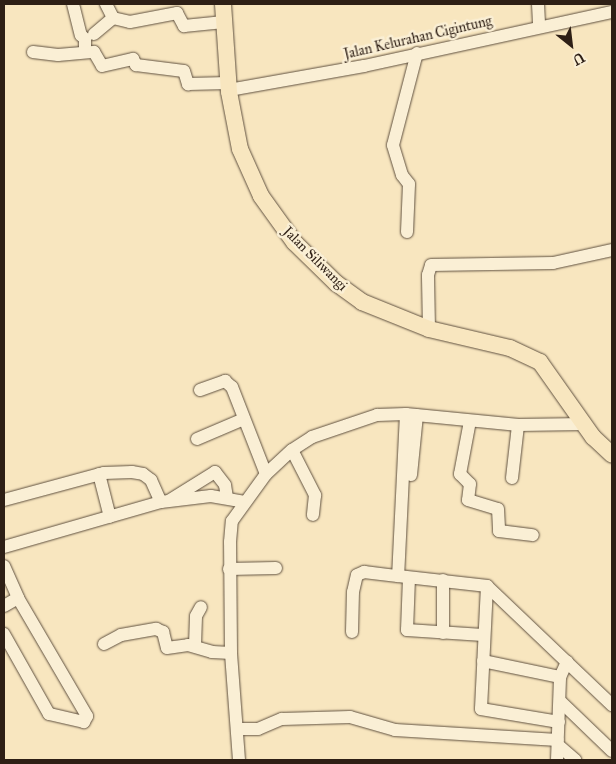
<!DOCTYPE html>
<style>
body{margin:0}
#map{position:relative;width:616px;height:764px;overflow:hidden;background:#f8e6bf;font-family:"IM FELL Great Primer",serif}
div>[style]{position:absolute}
.roads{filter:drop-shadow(0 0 1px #605140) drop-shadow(0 0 1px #605140)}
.minor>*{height:12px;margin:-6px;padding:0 6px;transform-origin:6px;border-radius:6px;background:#faefd5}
.major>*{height:16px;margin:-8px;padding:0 8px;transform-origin:8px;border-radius:8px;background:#f8e6bf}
span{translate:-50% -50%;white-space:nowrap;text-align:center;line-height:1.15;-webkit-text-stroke:5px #faefd5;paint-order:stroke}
.street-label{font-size:14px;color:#2e1f15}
.frame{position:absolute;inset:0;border:5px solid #2e1f15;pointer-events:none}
.north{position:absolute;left:546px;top:20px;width:50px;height:50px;-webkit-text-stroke:4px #faefd5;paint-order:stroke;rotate:151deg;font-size:14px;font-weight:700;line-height:20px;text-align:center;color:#2e1f15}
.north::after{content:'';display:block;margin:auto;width:18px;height:22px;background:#2e1f15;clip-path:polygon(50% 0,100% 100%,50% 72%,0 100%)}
</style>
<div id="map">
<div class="roads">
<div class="minor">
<div style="left:73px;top:4px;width:32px;rotate:76deg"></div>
<div style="left:81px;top:35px;width:6px;rotate:45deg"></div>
<div style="left:85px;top:39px;width:13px;rotate:90deg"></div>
<div style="left:106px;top:4px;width:16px;rotate:63deg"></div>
<div style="left:538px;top:4px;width:22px;rotate:87deg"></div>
<div style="left:94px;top:34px;width:25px;rotate:-40deg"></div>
<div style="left:113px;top:18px;width:17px;rotate:13deg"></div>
<div style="left:130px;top:22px;width:48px;rotate:-10.8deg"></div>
<div style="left:177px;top:13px;width:15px;rotate:62deg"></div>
<div style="left:184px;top:26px;width:40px;rotate:-5.7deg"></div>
<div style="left:33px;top:52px;width:25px;rotate:7deg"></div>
<div style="left:58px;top:55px;width:36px;rotate:-5deg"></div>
<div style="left:94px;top:52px;width:16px;rotate:60deg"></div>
<div style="left:102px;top:66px;width:32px;rotate:-13deg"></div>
<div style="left:133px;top:59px;width:7px;rotate:63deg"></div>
<div style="left:136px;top:65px;width:48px;rotate:7.1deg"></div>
<div style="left:184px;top:71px;width:14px;rotate:73deg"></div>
<div style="left:188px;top:84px;width:40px;rotate:-1.4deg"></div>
<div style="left:229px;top:90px;width:137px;rotate:-10.1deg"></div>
<div style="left:364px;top:66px;width:254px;rotate:-12.3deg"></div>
<div style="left:407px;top:232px;width:48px;rotate:-87.6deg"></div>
<div style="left:409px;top:184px;width:11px;rotate:-128deg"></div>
<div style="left:402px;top:175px;width:31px;rotate:-107deg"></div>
<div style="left:393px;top:145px;width:95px;rotate:-75.4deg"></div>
<div style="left:429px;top:329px;width:54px;rotate:-91.1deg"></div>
<div style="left:428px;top:275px;width:10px;rotate:-73deg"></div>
<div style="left:431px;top:265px;width:122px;rotate:-0.9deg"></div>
<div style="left:553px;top:263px;width:60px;rotate:-12.4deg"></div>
<div style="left:200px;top:390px;width:27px;rotate:-20deg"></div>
<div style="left:225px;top:381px;width:9px;rotate:41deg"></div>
<div style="left:232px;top:387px;width:93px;rotate:68.7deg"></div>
<div style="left:406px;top:414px;width:162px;rotate:92.8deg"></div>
<div style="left:398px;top:576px;width:90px;rotate:6.4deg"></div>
<div style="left:487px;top:586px;width:173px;rotate:43.6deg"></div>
<div style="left:470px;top:421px;width:54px;rotate:100.7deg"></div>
<div style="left:460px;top:474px;width:14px;rotate:45deg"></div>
<div style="left:470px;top:484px;width:16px;rotate:97deg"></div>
<div style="left:468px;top:500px;width:31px;rotate:17deg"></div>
<div style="left:498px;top:509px;width:22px;rotate:87deg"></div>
<div style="left:499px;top:531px;width:34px;rotate:7deg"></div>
<div style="left:197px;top:439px;width:51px;rotate:-23.1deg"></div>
<div style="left:292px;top:450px;width:51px;rotate:62.9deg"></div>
<div style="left:315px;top:495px;width:20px;rotate:96deg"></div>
<div style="left:99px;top:474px;width:44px;rotate:75.7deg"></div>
<div style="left:411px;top:475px;width:60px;rotate:-84.3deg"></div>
<div style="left:512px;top:478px;width:53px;rotate:-83.5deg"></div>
<div style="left:4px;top:500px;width:104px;rotate:-15.1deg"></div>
<div style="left:104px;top:473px;width:28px;rotate:-2deg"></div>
<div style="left:132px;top:472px;width:11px;rotate:10deg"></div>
<div style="left:143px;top:474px;width:10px;rotate:37deg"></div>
<div style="left:151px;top:480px;width:24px;rotate:66deg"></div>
<div style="left:170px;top:500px;width:53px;rotate:-31.9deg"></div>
<div style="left:215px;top:472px;width:16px;rotate:52deg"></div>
<div style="left:225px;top:485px;width:12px;rotate:81deg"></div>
<div style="left:4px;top:547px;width:163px;rotate:-16deg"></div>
<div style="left:161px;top:502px;width:50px;rotate:-6.8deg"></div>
<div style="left:211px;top:496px;width:34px;rotate:10deg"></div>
<div style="left:4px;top:566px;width:35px;rotate:66deg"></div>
<div style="left:18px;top:598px;width:137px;rotate:59.7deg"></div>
<div style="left:87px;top:716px;width:7px;rotate:117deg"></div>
<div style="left:84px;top:722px;width:36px;rotate:-167deg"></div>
<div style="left:49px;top:714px;width:92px;rotate:-119.4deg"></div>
<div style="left:229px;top:569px;width:47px;rotate:-1.2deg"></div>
<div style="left:409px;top:578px;width:52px;rotate:92.2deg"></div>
<div style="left:407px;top:630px;width:76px;rotate:3.8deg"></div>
<div style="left:487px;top:586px;width:123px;rotate:92.8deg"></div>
<div style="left:481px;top:709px;width:79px;rotate:9.5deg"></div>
<div style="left:4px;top:606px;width:16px;rotate:-30deg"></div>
<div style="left:352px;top:632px;width:40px;rotate:-88.6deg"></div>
<div style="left:353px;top:592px;width:17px;rotate:-77deg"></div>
<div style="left:357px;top:575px;width:8px;rotate:-23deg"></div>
<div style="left:364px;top:572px;width:34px;rotate:7deg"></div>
<div style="left:443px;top:633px;width:53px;rotate:-90deg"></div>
<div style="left:104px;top:644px;width:19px;rotate:-28deg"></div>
<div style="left:121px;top:635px;width:36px;rotate:-10deg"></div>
<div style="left:156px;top:629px;width:8px;rotate:23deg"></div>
<div style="left:163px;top:632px;width:16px;rotate:76deg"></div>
<div style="left:167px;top:648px;width:21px;rotate:-8deg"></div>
<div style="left:188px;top:645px;width:25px;rotate:16deg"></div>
<div style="left:212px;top:652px;width:19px;rotate:3deg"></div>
<div style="left:195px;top:645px;width:29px;rotate:-88deg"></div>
<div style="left:196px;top:616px;width:10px;rotate:-61deg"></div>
<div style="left:483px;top:661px;width:79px;rotate:11.7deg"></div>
<div style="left:560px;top:701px;width:72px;rotate:43.9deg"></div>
<div style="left:238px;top:729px;width:20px"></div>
<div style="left:258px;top:729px;width:26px;rotate:-23deg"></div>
<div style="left:282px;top:719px;width:68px;rotate:-1.7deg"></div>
<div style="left:350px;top:717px;width:47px;rotate:16.1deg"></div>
<div style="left:395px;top:730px;width:163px;rotate:3.5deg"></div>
<div style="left:558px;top:745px;width:23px;rotate:41deg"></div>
<div style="left:239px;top:760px;width:107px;rotate:-94.3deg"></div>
<div style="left:231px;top:653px;width:111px;rotate:-90.5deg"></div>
<div style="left:230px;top:542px;width:21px;rotate:-85deg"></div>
<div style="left:232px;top:521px;width:58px;rotate:-54.1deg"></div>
<div style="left:266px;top:474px;width:35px;rotate:-43deg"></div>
<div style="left:292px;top:450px;width:24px;rotate:-33deg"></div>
<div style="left:312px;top:437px;width:69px;rotate:-18.7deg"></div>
<div style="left:377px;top:415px;width:29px;rotate:-2deg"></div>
<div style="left:406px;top:414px;width:113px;rotate:5.6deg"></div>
<div style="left:518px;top:425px;width:66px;rotate:-0.9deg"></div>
<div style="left:557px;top:760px;width:83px;rotate:-87.9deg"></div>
<div style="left:560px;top:677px;width:17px;rotate:-65deg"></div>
</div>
<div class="major">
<div style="left:223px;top:4px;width:88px;rotate:86.1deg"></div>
<div style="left:229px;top:92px;width:58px;rotate:79.1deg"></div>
<div style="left:240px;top:149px;width:51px;rotate:65.9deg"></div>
<div style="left:261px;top:196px;width:57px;rotate:54.3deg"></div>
<div style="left:294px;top:242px;width:59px;rotate:44.3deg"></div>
<div style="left:336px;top:283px;width:32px;rotate:36deg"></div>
<div style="left:362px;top:302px;width:72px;rotate:21.9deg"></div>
<div style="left:429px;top:329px;width:83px;rotate:13.2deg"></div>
<div style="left:510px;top:348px;width:33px;rotate:25deg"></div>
<div style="left:540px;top:362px;width:92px;rotate:54.8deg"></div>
<div style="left:593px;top:437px;width:26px;rotate:43deg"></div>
</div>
</div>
<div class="street-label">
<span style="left:418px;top:38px;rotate:-13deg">Jalan Kelurahan Cigintung</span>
<span style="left:315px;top:259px;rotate:45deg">Jalan Siliwangi</span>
</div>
<div class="frame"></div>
<div class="north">U</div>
</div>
